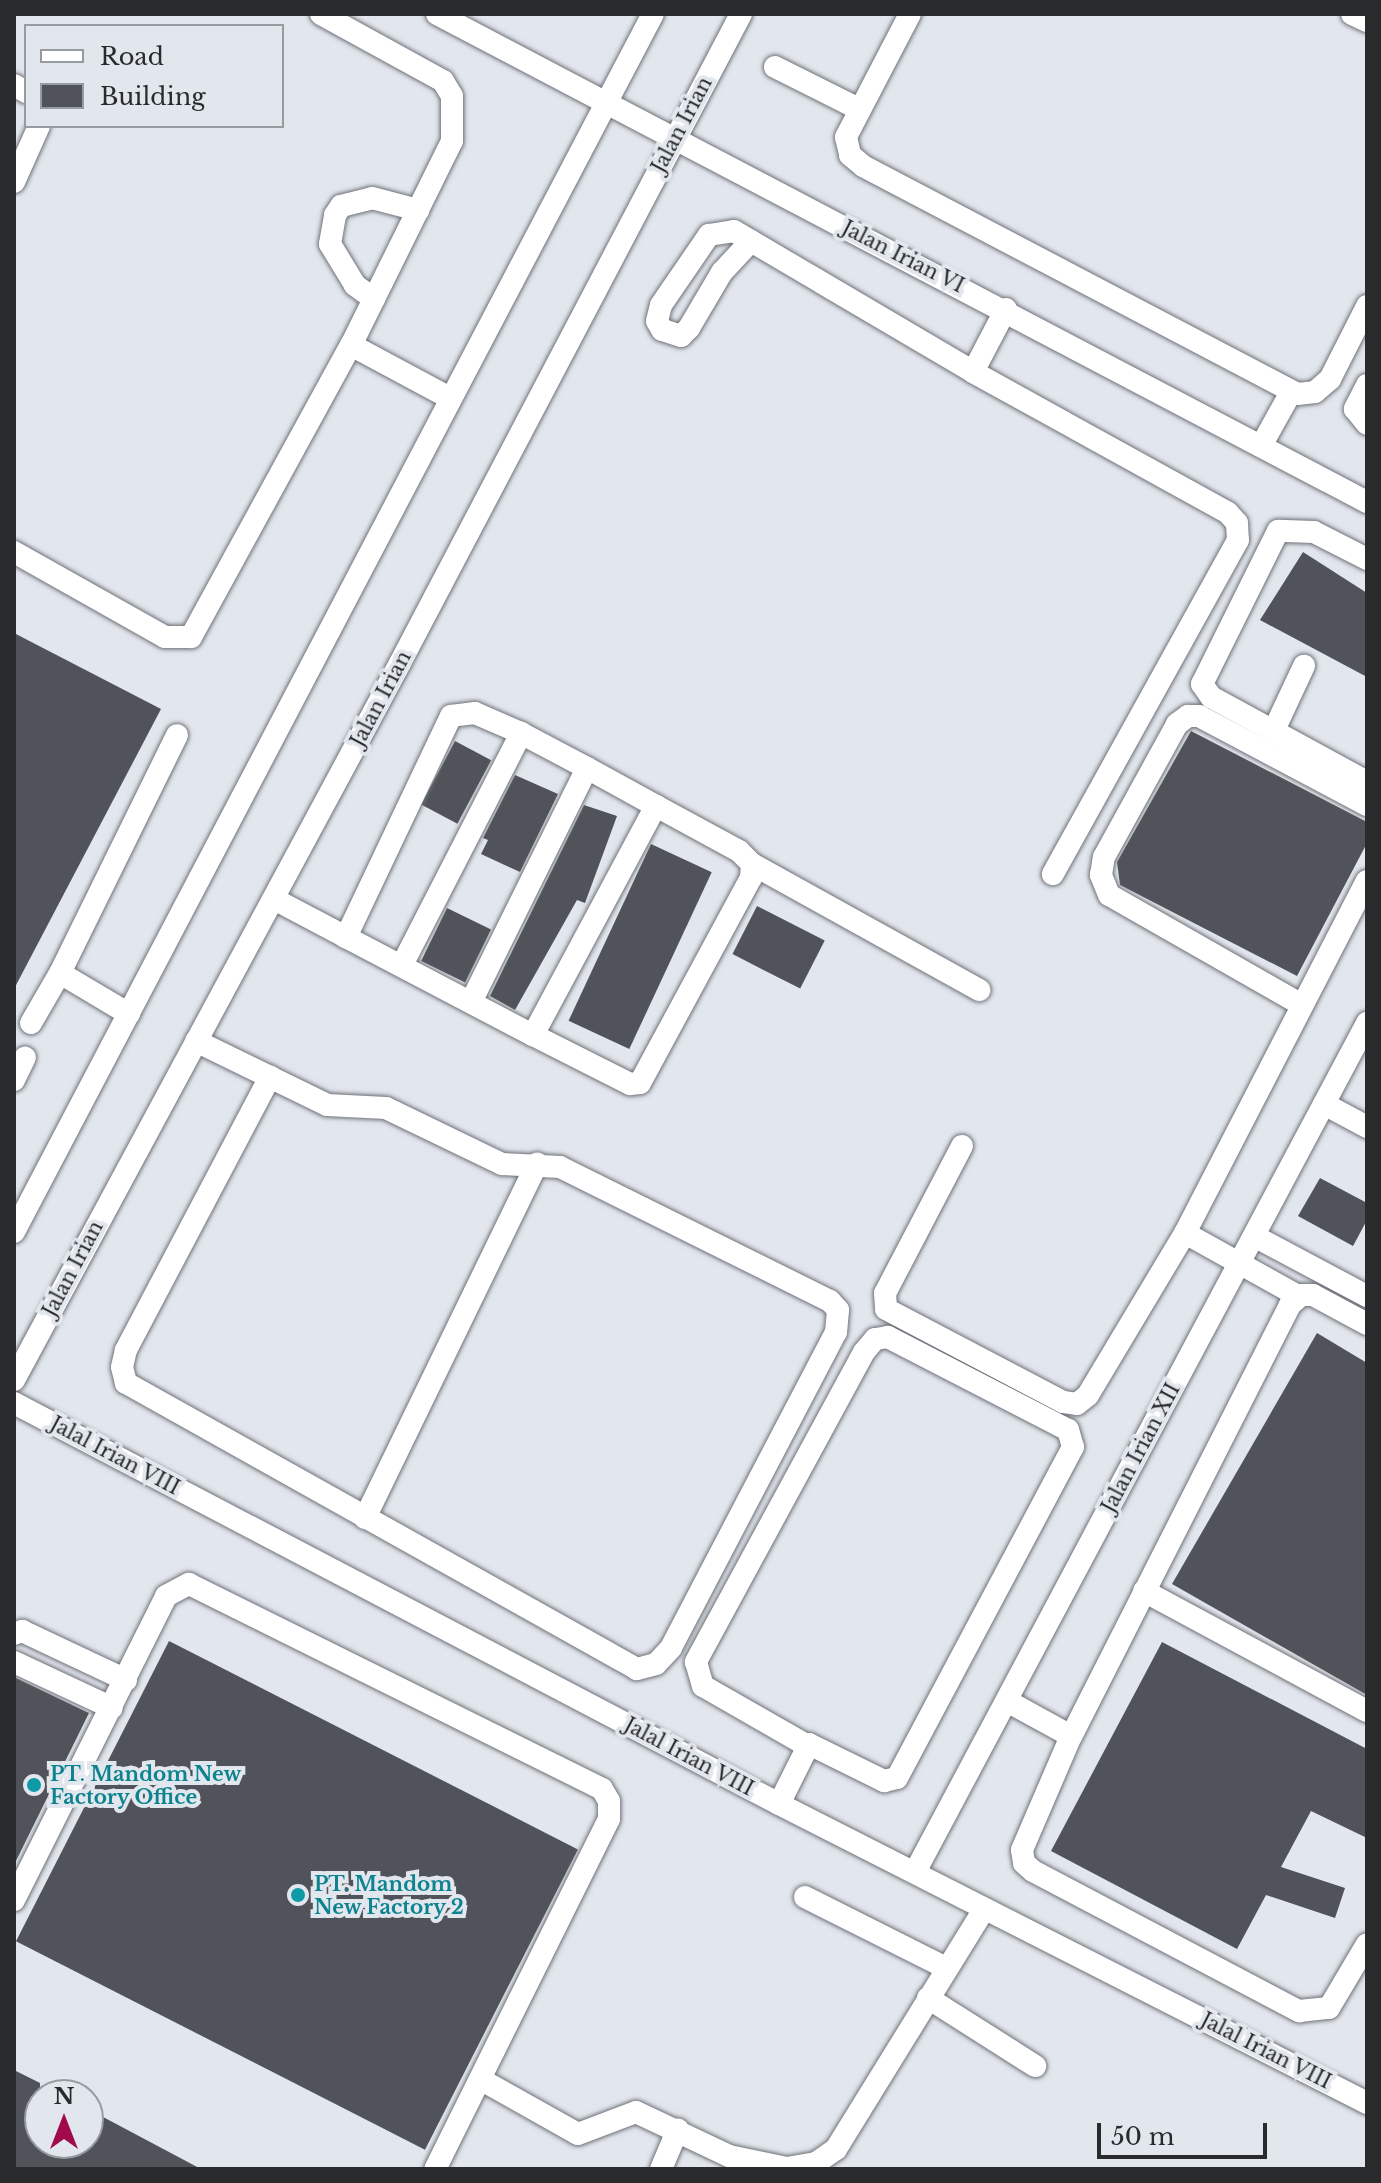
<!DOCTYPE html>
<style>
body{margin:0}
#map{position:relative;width:1381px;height:2183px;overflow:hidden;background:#e2e6ed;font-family:"Libre Baskerville",serif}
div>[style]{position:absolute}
.building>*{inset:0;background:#505359;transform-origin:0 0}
.roads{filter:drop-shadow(0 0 2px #6f7279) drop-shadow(0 0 2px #6f7279)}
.minor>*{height:22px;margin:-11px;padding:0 11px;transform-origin:11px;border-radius:11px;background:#fff}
.dots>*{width:22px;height:22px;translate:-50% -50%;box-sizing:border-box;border:4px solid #e2e6ed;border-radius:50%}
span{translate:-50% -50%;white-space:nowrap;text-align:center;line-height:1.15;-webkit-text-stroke:8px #e2e6ed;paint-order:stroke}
.street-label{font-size:20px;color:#282a2c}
.culture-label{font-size:20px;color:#0d838f;font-weight:700}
.left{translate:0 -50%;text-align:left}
.frame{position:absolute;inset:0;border:16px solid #282a2c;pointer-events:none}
.legend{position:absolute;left:24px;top:24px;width:260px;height:104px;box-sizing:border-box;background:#e2e6ed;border:2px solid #989ba0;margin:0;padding:10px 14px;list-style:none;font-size:24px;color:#282a2c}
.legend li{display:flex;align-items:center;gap:16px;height:40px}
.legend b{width:40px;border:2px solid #989ba0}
.north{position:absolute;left:24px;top:2079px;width:80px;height:80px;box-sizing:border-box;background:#e2e6ed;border:2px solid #989ba0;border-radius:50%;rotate:0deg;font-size:22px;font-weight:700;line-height:32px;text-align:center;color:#282a2c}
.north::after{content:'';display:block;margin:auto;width:28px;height:36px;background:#a20b4b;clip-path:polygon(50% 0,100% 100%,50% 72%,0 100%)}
.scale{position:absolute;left:1097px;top:2123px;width:170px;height:36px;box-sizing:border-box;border:4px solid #282a2c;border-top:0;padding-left:10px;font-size:24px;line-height:28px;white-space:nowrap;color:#282a2c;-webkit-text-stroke:6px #e2e6ed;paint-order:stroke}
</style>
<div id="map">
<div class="building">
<div style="clip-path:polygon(1303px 552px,1367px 593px,1367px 677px,1260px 620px)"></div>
<div style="clip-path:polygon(14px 633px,161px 709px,14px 989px)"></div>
<div style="clip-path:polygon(1191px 731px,1367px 822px,1367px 843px,1297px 976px,1120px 885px,1117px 862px)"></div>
<div style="left:455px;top:741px;width:41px;height:72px;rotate:28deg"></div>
<div style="clip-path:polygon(515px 775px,558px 794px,520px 872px,481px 854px,488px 840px,483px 838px)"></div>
<div style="clip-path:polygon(584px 805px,617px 816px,585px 903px,577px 900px,515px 1010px,490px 996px)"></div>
<div style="left:651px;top:844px;width:67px;height:195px;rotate:25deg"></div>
<div style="left:757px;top:906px;width:76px;height:54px;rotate:27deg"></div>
<div style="left:447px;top:908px;width:49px;height:59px;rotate:26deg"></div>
<div style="clip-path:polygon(1320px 1178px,1367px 1203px,1367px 1220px,1353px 1246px,1298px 1216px)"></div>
<div style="clip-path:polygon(1317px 1333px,1367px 1363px,1367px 1695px,1172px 1584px)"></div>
<div style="left:169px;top:1641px;width:459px;height:337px;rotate:27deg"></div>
<div style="clip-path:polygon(1162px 1642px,1367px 1749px,1367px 1838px,1311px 1811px,1281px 1867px,1345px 1888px,1335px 1918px,1266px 1895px,1237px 1949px,1051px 1851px)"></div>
<div style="clip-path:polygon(14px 1677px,89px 1713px,14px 1865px)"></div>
<div style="clip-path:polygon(14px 2070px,40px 2083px,40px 2143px,88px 2143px,88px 2109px,201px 2169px,14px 2169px)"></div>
</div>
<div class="roads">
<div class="minor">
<div style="left:321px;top:14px;width:139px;rotate:28.8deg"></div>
<div style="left:443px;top:81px;width:17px;rotate:59deg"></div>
<div style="left:452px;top:96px;width:45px;rotate:90deg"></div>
<div style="left:452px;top:141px;width:228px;rotate:116.3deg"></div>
<div style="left:351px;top:345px;width:110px;rotate:28.2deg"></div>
<div style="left:437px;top:14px;width:1050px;rotate:27.69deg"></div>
<div style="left:910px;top:14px;width:139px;rotate:117.5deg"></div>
<div style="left:846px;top:137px;width:18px;rotate:77deg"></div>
<div style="left:850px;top:155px;width:17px;rotate:40deg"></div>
<div style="left:863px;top:166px;width:490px;rotate:27.7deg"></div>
<div style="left:1297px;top:394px;width:18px;rotate:-6deg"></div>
<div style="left:1315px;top:392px;width:20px;rotate:-41deg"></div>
<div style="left:1330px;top:379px;width:82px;rotate:-63.1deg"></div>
<div style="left:1352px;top:14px;width:17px;rotate:25deg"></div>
<div style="left:775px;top:67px;width:94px;rotate:26.6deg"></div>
<div style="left:14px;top:85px;width:14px;rotate:30deg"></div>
<div style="left:14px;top:182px;width:61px;rotate:-65.9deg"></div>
<div style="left:751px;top:241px;width:42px;rotate:133.1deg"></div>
<div style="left:722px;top:272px;width:65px;rotate:120.5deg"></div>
<div style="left:689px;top:328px;width:11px;rotate:135deg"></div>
<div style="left:681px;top:336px;width:20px;rotate:-162deg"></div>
<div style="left:662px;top:330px;width:10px;rotate:-119deg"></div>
<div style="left:657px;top:321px;width:16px;rotate:-76deg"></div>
<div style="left:661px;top:305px;width:85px;rotate:-55.6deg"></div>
<div style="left:709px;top:235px;width:25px;rotate:-9deg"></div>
<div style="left:734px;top:231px;width:277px;rotate:30.5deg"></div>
<div style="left:973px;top:372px;width:291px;rotate:28.9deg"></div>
<div style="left:1228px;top:513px;width:13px;rotate:48deg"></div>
<div style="left:1237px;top:523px;width:17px;rotate:87deg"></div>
<div style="left:1238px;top:540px;width:382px;rotate:119deg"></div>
<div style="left:374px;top:299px;width:24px;rotate:-144deg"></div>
<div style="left:355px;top:285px;width:48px;rotate:-121.4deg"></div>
<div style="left:330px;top:244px;width:29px;rotate:-80deg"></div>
<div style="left:335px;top:215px;width:11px;rotate:-56deg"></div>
<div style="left:341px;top:206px;width:32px;rotate:-14deg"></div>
<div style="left:372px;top:198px;width:48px;rotate:14.6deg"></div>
<div style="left:973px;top:372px;width:71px;rotate:-62.4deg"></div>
<div style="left:1367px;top:385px;width:27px;rotate:117deg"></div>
<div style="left:1355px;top:409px;width:19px;rotate:51deg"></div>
<div style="left:1261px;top:446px;width:62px;rotate:-60.9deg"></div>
<div style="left:14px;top:552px;width:173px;rotate:29.4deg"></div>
<div style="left:165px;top:637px;width:26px"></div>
<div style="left:191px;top:637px;width:333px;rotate:-61.3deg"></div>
<div style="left:1367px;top:559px;width:59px;rotate:-153deg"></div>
<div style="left:1314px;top:532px;width:36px;rotate:-178deg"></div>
<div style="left:1278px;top:531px;width:171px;rotate:116.4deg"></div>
<div style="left:1202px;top:684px;width:16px;rotate:55deg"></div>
<div style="left:1211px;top:697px;width:178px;rotate:28.6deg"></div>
<div style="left:1274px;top:730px;width:71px;rotate:-64.9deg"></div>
<div style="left:752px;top:864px;width:260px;rotate:29deg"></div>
<div style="left:274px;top:899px;width:81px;rotate:27.8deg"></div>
<div style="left:402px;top:965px;width:261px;rotate:-62.8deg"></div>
<div style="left:471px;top:1002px;width:261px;rotate:-63.6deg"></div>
<div style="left:1302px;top:1005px;width:222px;rotate:-150.3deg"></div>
<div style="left:1109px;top:895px;width:22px;rotate:-112deg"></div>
<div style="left:1101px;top:875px;width:18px;rotate:-81deg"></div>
<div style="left:1104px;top:857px;width:152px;rotate:-61.2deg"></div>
<div style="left:1177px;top:724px;width:14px;rotate:-36deg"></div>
<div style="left:1188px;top:716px;width:11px"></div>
<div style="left:1199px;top:716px;width:190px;rotate:27.9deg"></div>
<div style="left:129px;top:1014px;width:80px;rotate:-149.3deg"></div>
<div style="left:60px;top:973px;width:265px;rotate:-63.8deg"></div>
<div style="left:31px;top:1023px;width:58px;rotate:-59.9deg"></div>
<div style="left:533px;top:1035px;width:109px;rotate:26.8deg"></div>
<div style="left:630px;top:1084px;width:10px;rotate:-6deg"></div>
<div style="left:640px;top:1083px;width:233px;rotate:-61.6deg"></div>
<div style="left:751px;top:878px;width:14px;rotate:-86deg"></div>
<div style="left:752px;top:864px;width:18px;rotate:-135deg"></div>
<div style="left:739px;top:851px;width:94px;rotate:-151.5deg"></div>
<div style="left:656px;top:806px;width:79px;rotate:-151.2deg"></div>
<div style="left:587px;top:768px;width:75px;rotate:-152.1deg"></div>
<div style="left:521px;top:733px;width:50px;rotate:-156.5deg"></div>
<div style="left:475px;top:713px;width:24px;rotate:173deg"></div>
<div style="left:451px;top:716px;width:245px;rotate:115.4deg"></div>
<div style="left:346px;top:937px;width:211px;rotate:27.7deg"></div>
<div style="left:533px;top:1035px;width:260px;rotate:-61.8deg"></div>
<div style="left:196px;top:1041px;width:146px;rotate:26deg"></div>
<div style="left:327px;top:1105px;width:59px;rotate:2.9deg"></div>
<div style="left:386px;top:1108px;width:129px;rotate:25.8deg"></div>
<div style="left:502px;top:1164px;width:58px;rotate:3deg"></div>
<div style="left:560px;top:1167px;width:301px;rotate:26.4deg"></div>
<div style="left:830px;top:1301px;width:12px;rotate:48deg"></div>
<div style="left:838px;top:1310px;width:22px;rotate:95deg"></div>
<div style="left:836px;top:1332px;width:356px;rotate:117.6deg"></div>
<div style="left:671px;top:1648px;width:22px;rotate:133deg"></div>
<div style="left:656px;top:1664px;width:20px;rotate:165deg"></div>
<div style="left:637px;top:1669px;width:586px;rotate:-150.76deg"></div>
<div style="left:126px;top:1383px;width:16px;rotate:-104deg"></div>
<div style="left:122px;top:1367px;width:17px;rotate:-77deg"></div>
<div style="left:126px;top:1350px;width:309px;rotate:-62.2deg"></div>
<div style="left:14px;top:1080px;width:25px;rotate:-64deg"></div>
<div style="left:1324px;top:1104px;width:49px;rotate:28.1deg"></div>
<div style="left:962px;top:1146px;width:166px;rotate:117.6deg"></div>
<div style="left:885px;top:1293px;width:16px;rotate:86deg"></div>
<div style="left:886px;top:1309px;width:200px;rotate:27.7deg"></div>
<div style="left:1063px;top:1402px;width:14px;rotate:8deg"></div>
<div style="left:1077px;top:1404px;width:14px;rotate:-39deg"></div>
<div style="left:1088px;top:1395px;width:189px;rotate:-59.1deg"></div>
<div style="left:1185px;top:1233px;width:129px;rotate:29.1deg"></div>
<div style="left:14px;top:1232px;width:1375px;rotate:-62.32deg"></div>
<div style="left:1185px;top:1233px;width:396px;rotate:-62.7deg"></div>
<div style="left:1254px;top:1236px;width:128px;rotate:28deg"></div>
<div style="left:1367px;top:1324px;width:61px;rotate:-151.8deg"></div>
<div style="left:1313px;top:1295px;width:12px;rotate:180deg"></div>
<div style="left:1301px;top:1295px;width:15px;rotate:138deg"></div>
<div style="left:1290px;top:1305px;width:483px;rotate:116.9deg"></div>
<div style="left:1071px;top:1736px;width:124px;rotate:113.3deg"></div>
<div style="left:1022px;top:1850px;width:13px;rotate:81deg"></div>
<div style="left:1024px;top:1863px;width:12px;rotate:42deg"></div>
<div style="left:1033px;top:1871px;width:301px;rotate:27.8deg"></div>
<div style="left:1299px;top:2011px;width:30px;rotate:-6deg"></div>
<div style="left:1329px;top:2008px;width:74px;rotate:-59.3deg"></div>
<div style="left:14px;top:1380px;width:814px;rotate:-61.7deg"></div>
<div style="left:400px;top:663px;width:733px;rotate:-62.28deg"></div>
<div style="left:14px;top:1403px;width:864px;rotate:27.66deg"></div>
<div style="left:779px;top:1804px;width:660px;rotate:26.95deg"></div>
<div style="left:365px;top:1518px;width:394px;rotate:-64.1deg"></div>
<div style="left:1144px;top:1591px;width:253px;rotate:28.3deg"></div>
<div style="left:14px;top:1634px;width:9px;rotate:-21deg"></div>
<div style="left:22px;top:1631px;width:115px;rotate:25.2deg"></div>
<div style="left:14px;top:1662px;width:108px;rotate:25.1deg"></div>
<div style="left:1007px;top:1701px;width:73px;rotate:28.7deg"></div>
<div style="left:779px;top:1804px;width:67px;rotate:-63.4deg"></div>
<div style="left:809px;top:1744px;width:84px;rotate:26.3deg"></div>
<div style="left:884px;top:1781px;width:13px;rotate:-13deg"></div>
<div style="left:897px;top:1778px;width:375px;rotate:-62deg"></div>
<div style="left:1073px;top:1447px;width:18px;rotate:-106deg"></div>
<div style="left:1068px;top:1430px;width:203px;rotate:-152.7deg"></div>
<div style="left:888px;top:1337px;width:13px;rotate:171deg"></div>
<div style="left:875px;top:1339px;width:17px;rotate:130deg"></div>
<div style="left:864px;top:1352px;width:353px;rotate:118.5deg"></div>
<div style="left:696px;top:1662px;width:25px;rotate:74deg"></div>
<div style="left:703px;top:1686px;width:119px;rotate:29.8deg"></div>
<div style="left:915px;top:1872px;width:962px;rotate:-61.97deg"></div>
<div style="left:805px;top:1897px;width:156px;rotate:26.7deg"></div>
<div style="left:14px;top:1900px;width:340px;rotate:-63.4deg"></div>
<div style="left:166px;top:1596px;width:26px;rotate:-28deg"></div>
<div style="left:189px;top:1584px;width:461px;rotate:26.4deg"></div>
<div style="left:602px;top:1789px;width:14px;rotate:60deg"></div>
<div style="left:609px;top:1801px;width:18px;rotate:90deg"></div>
<div style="left:609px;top:1819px;width:391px;rotate:116.4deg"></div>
<div style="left:928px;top:1998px;width:127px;rotate:32.4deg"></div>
<div style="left:480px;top:2079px;width:112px;rotate:29.3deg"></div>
<div style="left:578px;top:2134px;width:62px;rotate:-20.8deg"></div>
<div style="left:636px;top:2112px;width:103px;rotate:25.3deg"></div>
<div style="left:729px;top:2156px;width:59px;rotate:11.7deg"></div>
<div style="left:787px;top:2168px;width:29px;rotate:-10deg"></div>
<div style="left:816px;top:2163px;width:24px;rotate:-35deg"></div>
<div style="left:836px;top:2149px;width:282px;rotate:-58.3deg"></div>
<div style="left:661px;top:2169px;width:43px;rotate:-67deg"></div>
</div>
</div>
<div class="dots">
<div style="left:34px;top:1785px;background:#0f9aa8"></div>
<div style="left:298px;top:1895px;background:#0f9aa8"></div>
</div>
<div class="street-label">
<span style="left:682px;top:125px;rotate:-62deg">Jalan Irian</span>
<span style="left:903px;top:257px;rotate:27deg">Jalan Irian VI</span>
<span style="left:381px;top:699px;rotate:-62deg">Jalan Irian</span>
<span style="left:73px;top:1269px;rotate:-62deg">Jalan Irian</span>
<span style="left:1141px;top:1448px;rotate:-62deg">Jalan Irian XII</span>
<span style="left:115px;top:1456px;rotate:28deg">Jalal Irian VIII</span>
<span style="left:689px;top:1757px;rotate:28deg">Jalal Irian VIII</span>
<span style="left:1266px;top:2051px;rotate:27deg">Jalal Irian VIII</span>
</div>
<div class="culture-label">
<span class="left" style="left:50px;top:1786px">PT. Mandom New<br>Factory Office</span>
<span class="left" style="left:314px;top:1896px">PT. Mandom<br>New Factory 2</span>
</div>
<div class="frame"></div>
<ul class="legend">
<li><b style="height:10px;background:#fff"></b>Road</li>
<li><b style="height:22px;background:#505359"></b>Building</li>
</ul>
<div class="north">N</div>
<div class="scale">50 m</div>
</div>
